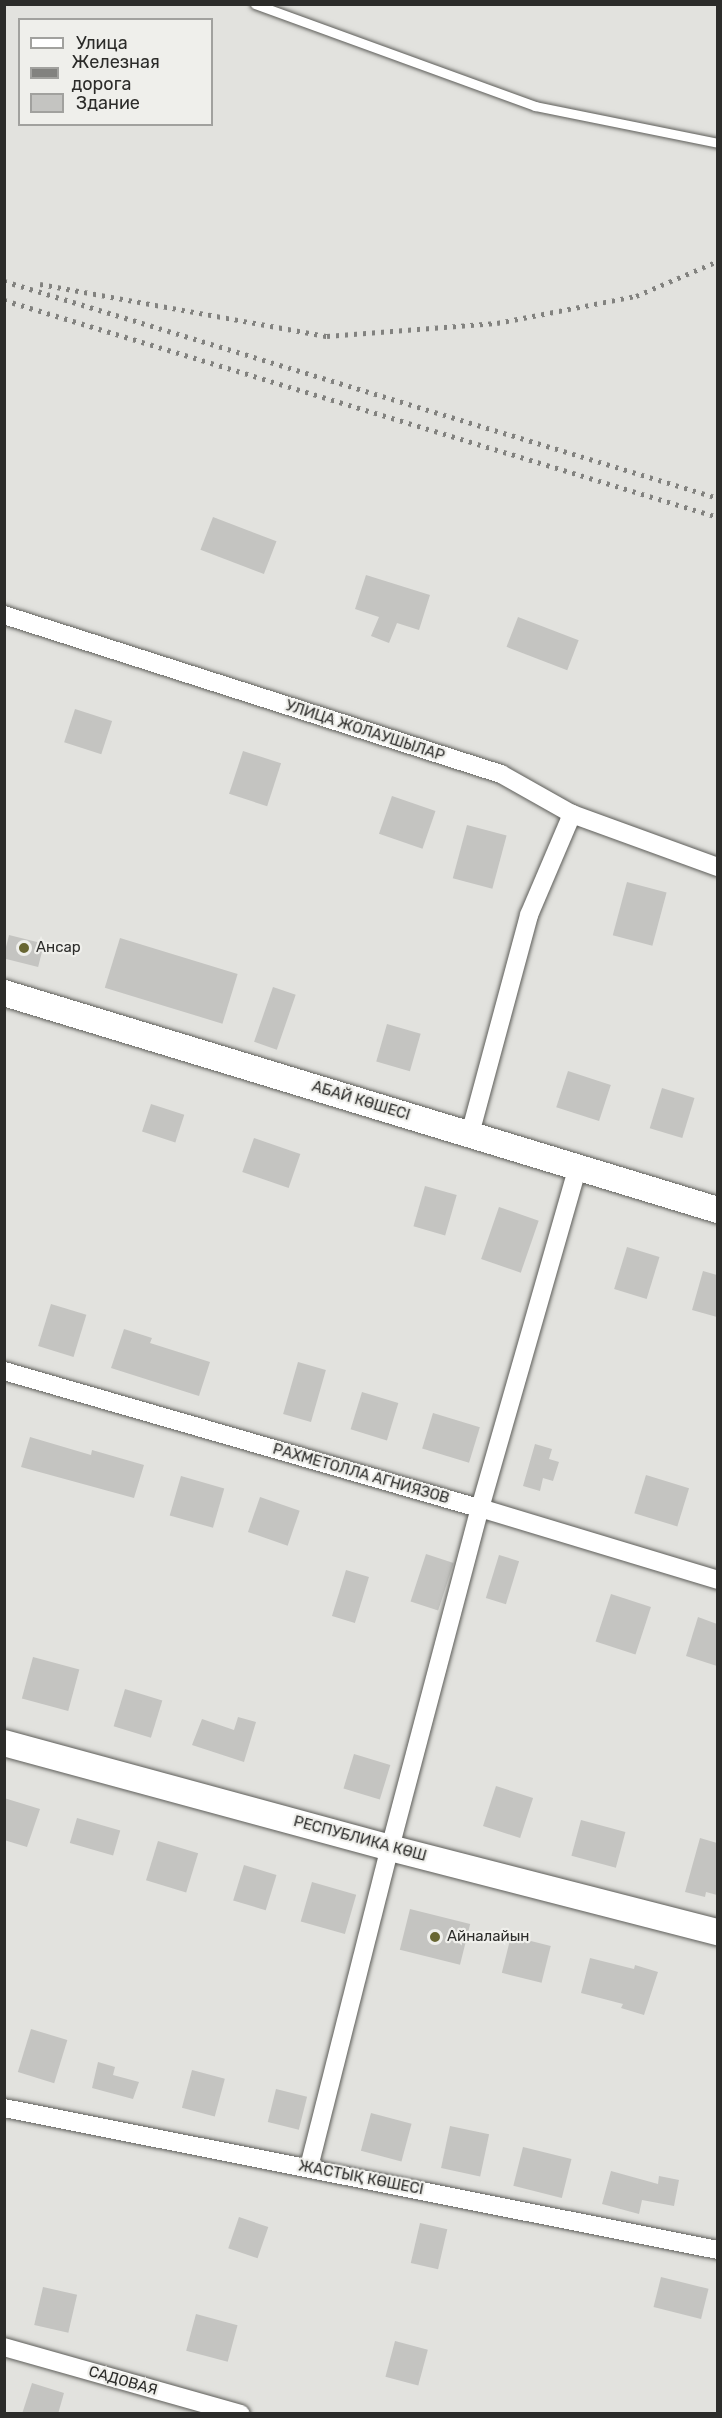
<!DOCTYPE html>
<meta charset="utf-8">
<style>
body{margin:0}
#map{position:relative;width:722px;height:2418px;overflow:hidden;background:#e2e2de;font-family:Rubik,sans-serif}
div>[style]{position:absolute}
.building>*{inset:0;background:#c4c4c1;transform-origin:0 0}
.roads{filter:drop-shadow(0 0 2px #5d5d59) drop-shadow(0 0 2px #5d5d59)}
.service>*{height:9px;margin:-4.5px;padding:0 4.5px;transform-origin:4.5px;border-radius:4.5px;background:#fff}
.minor>*{height:18px;margin:-9px;padding:0 9px;transform-origin:9px;border-radius:9px;background:#fff}
.secondary>*{height:26px;margin:-13px;padding:0 13px;transform-origin:13px;border-radius:13px;background:#fff}
.rail>*{height:4.5px;margin-top:-2.25px;transform-origin:0;background:repeating-linear-gradient(90deg,#82827f 0 3px,transparent 0 9px)}
.dots>*{width:16px;height:16px;translate:-50% -50%;box-sizing:border-box;border:3px solid #efefeb;border-radius:50%}
span{translate:-50% -50%;white-space:nowrap;text-align:center;line-height:1.15;-webkit-text-stroke:4.5px #efefeb;paint-order:stroke}
.street-label{font-size:15px;color:#2c2c2a}
.poi-label{font-size:15px;color:#2c2c2a}
.left{translate:0 -50%;text-align:left}
.frame{position:absolute;inset:0;border:6px solid #2c2c2a;pointer-events:none}
.legend{position:absolute;left:18px;top:18px;width:195px;height:108px;box-sizing:border-box;background:#efefeb;border:2px solid #a1a19e;margin:0;padding:8px 10px;list-style:none;font-size:18px;color:#2c2c2a}
.legend li{display:flex;align-items:center;gap:12px;height:30px}
.legend b{width:30px;border:2px solid #a1a19e}
</style>
<div id="map">
<div class="building">
<div style="left:213px;top:517px;width:68px;height:35px;rotate:21deg"></div>
<div style="clip-path:polygon(366px 575px,430px 595px,419px 630px,397px 623px,389px 643px,371px 636px,379px 617px,355px 609px)"></div>
<div style="left:518px;top:617px;width:65px;height:32px;rotate:21deg"></div>
<div style="left:75px;top:709px;width:39px;height:35px;rotate:18deg"></div>
<div style="left:243px;top:751px;width:40px;height:45px;rotate:18deg"></div>
<div style="left:392px;top:796px;width:46px;height:40px;rotate:19deg"></div>
<div style="left:467px;top:825px;width:41px;height:55px;rotate:15deg"></div>
<div style="left:627px;top:882px;width:41px;height:55px;rotate:15deg"></div>
<div style="left:9px;top:935px;width:36px;height:24px;rotate:14deg"></div>
<div style="left:120px;top:938px;width:123px;height:52px;rotate:17deg"></div>
<div style="left:273px;top:987px;width:24px;height:58px;rotate:19deg"></div>
<div style="left:387px;top:1024px;width:35px;height:39px;rotate:16deg"></div>
<div style="left:568px;top:1071px;width:45px;height:38px;rotate:18deg"></div>
<div style="left:662px;top:1088px;width:34px;height:42px;rotate:17deg"></div>
<div style="left:151px;top:1104px;width:35px;height:29px;rotate:18deg"></div>
<div style="left:254px;top:1138px;width:49px;height:36px;rotate:19deg"></div>
<div style="left:425px;top:1186px;width:33px;height:42px;rotate:16deg"></div>
<div style="left:499px;top:1207px;width:42px;height:55px;rotate:19deg"></div>
<div style="left:627px;top:1247px;width:34px;height:44px;rotate:17deg"></div>
<div style="clip-path:polygon(703px 1271px,717px 1275px,717px 1317px,692px 1310px)"></div>
<div style="left:51px;top:1304px;width:37px;height:44px;rotate:17deg"></div>
<div style="clip-path:polygon(124px 1329px,152px 1338px,150px 1343px,210px 1362px,199px 1396px,111px 1368px)"></div>
<div style="left:298px;top:1362px;width:29px;height:54px;rotate:16deg"></div>
<div style="left:362px;top:1392px;width:38px;height:39px;rotate:17deg"></div>
<div style="left:433px;top:1413px;width:49px;height:37px;rotate:17deg"></div>
<div style="clip-path:polygon(30px 1437px,91px 1455px,92px 1450px,144px 1465px,134px 1498px,21px 1467px)"></div>
<div style="clip-path:polygon(535px 1444px,552px 1449px,549px 1459px,559px 1462px,553px 1481px,543px 1478px,540px 1491px,523px 1486px)"></div>
<div style="left:646px;top:1475px;width:45px;height:40px;rotate:17deg"></div>
<div style="left:181px;top:1476px;width:45px;height:41px;rotate:16deg"></div>
<div style="left:260px;top:1497px;width:42px;height:37px;rotate:19deg"></div>
<div style="left:426px;top:1554px;width:29px;height:50px;rotate:18deg"></div>
<div style="left:499px;top:1555px;width:21px;height:45px;rotate:17deg"></div>
<div style="left:346px;top:1570px;width:24px;height:48px;rotate:17deg"></div>
<div style="left:611px;top:1594px;width:42px;height:50px;rotate:18deg"></div>
<div style="clip-path:polygon(698px 1617px,717px 1624px,717px 1666px,686px 1656px)"></div>
<div style="left:33px;top:1657px;width:48px;height:43px;rotate:15deg"></div>
<div style="left:125px;top:1689px;width:39px;height:39px;rotate:17deg"></div>
<div style="clip-path:polygon(238px 1717px,256px 1722px,244px 1762px,192px 1745px,202px 1719px,234px 1730px)"></div>
<div style="left:354px;top:1754px;width:38px;height:36px;rotate:17deg"></div>
<div style="left:496px;top:1786px;width:39px;height:42px;rotate:18deg"></div>
<div style="clip-path:polygon(4px 1798px,40px 1809px,27px 1847px,4px 1840px)"></div>
<div style="left:77px;top:1818px;width:45px;height:26px;rotate:16deg"></div>
<div style="left:581px;top:1820px;width:46px;height:37px;rotate:15deg"></div>
<div style="clip-path:polygon(700px 1838px,717px 1843px,717px 1895px,706px 1892px,705px 1897px,685px 1892px)"></div>
<div style="left:158px;top:1841px;width:42px;height:41px;rotate:17deg"></div>
<div style="left:244px;top:1865px;width:34px;height:37px;rotate:17deg"></div>
<div style="left:312px;top:1882px;width:46px;height:41px;rotate:16deg"></div>
<div style="left:410px;top:1909px;width:62px;height:42px;rotate:14deg"></div>
<div style="left:511px;top:1936px;width:41px;height:38px;rotate:14deg"></div>
<div style="clip-path:polygon(590px 1958px,634px 1969px,635px 1965px,658px 1972px,644px 2015px,621px 2008px,623px 2004px,581px 1993px)"></div>
<div style="left:31px;top:2029px;width:38px;height:45px;rotate:17deg"></div>
<div style="clip-path:polygon(98px 2062px,115px 2067px,113px 2075px,139px 2082px,133px 2099px,92px 2088px)"></div>
<div style="left:192px;top:2070px;width:34px;height:39px;rotate:15deg"></div>
<div style="left:276px;top:2089px;width:32px;height:34px;rotate:14deg"></div>
<div style="left:371px;top:2113px;width:42px;height:39px;rotate:15deg"></div>
<div style="left:450px;top:2126px;width:40px;height:43px;rotate:12deg"></div>
<div style="left:523px;top:2147px;width:50px;height:40px;rotate:14deg"></div>
<div style="clip-path:polygon(611px 2171px,658px 2184px,659px 2176px,679px 2180px,674px 2206px,642px 2200px,639px 2214px,602px 2204px)"></div>
<div style="left:239px;top:2217px;width:31px;height:33px;rotate:19deg"></div>
<div style="left:420px;top:2223px;width:28px;height:41px;rotate:13deg"></div>
<div style="left:661px;top:2277px;width:49px;height:31px;rotate:14deg"></div>
<div style="left:43px;top:2287px;width:35px;height:39px;rotate:13deg"></div>
<div style="left:196px;top:2314px;width:43px;height:38px;rotate:15deg"></div>
<div style="left:395px;top:2341px;width:34px;height:37px;rotate:15deg"></div>
<div style="clip-path:polygon(32px 2383px,64px 2393px,58px 2414px,22px 2414px)"></div>
</div>
<div class="roads">
<div class="service">
<div style="left:255px;top:4px;width:298px;rotate:20deg"></div>
<div style="left:535px;top:106px;width:187px;rotate:11.4deg"></div>
</div>
<div class="minor">
<div style="left:4px;top:615px;width:522px;rotate:17.74deg"></div>
<div style="left:501px;top:774px;width:81px;rotate:29.4deg"></div>
<div style="left:572px;top:814px;width:155px;rotate:20deg"></div>
<div style="left:470px;top:1134px;width:227px;rotate:-74.9deg"></div>
<div style="left:529px;top:915px;width:110px;rotate:-66.9deg"></div>
<div style="left:4px;top:1371px;width:495px;rotate:16.1deg"></div>
<div style="left:480px;top:1508px;width:249px;rotate:16.8deg"></div>
<div style="left:4px;top:2108px;width:728px;rotate:11.25deg"></div>
<div style="left:309px;top:2167px;width:329px;rotate:-75.8deg"></div>
<div style="left:390px;top:1848px;width:352px;rotate:-75.2deg"></div>
<div style="left:480px;top:1508px;width:355px;rotate:-74deg"></div>
<div style="left:4px;top:2347px;width:246px;rotate:15.8deg"></div>
</div>
<div class="secondary">
<div style="left:4px;top:993px;width:746px;rotate:16.91deg"></div>
<div style="left:4px;top:1743px;width:400px;rotate:15.2deg"></div>
<div style="left:390px;top:1848px;width:339px;rotate:14.4deg"></div>
</div>
</div>
<div class="rail">
<div style="left:4px;top:281px;width:746px;rotate:16.91deg"></div>
<div style="left:40px;top:284px;width:292px;rotate:10.3deg"></div>
<div style="left:327px;top:336px;width:170px;rotate:-4.4deg"></div>
<div style="left:497px;top:323px;width:142px;rotate:-11deg"></div>
<div style="left:636px;top:296px;width:89px;rotate:-23.1deg"></div>
<div style="left:4px;top:300px;width:746px;rotate:16.91deg"></div>
</div>
<div class="dots">
<div style="left:24px;top:948px;background:#686632"></div>
<div style="left:435px;top:1937px;background:#686632"></div>
</div>
<div class="street-label">
<span style="left:365px;top:731px;rotate:18deg">УЛИЦА ЖОЛАУШЫЛАР</span>
<span style="left:361px;top:1101px;rotate:17deg">АБАЙ КӨШЕСІ</span>
<span style="left:361px;top:1474px;rotate:16deg">РАХМЕТОЛЛА АГНИЯЗОВ</span>
<span style="left:360px;top:1839px;rotate:15deg">РЕСПУБЛИКА КӨШ</span>
<span style="left:361px;top:2178px;rotate:11deg">ЖАСТЫҚ КӨШЕСІ</span>
<span style="left:123px;top:2381px;rotate:16deg">САДОВАЯ</span>
</div>
<div class="poi-label">
<span class="left" style="left:36px;top:948px">Ансар</span>
<span class="left" style="left:447px;top:1937px">Айналайын</span>
</div>
<div class="frame"></div>
<ul class="legend">
<li><b style="height:8px;background:#fff"></b>Улица</li>
<li><b style="height:8px;background:#82827f"></b>Железная дорога</li>
<li><b style="height:16px;background:#c4c4c1"></b>Здание</li>
</ul>
</div>
